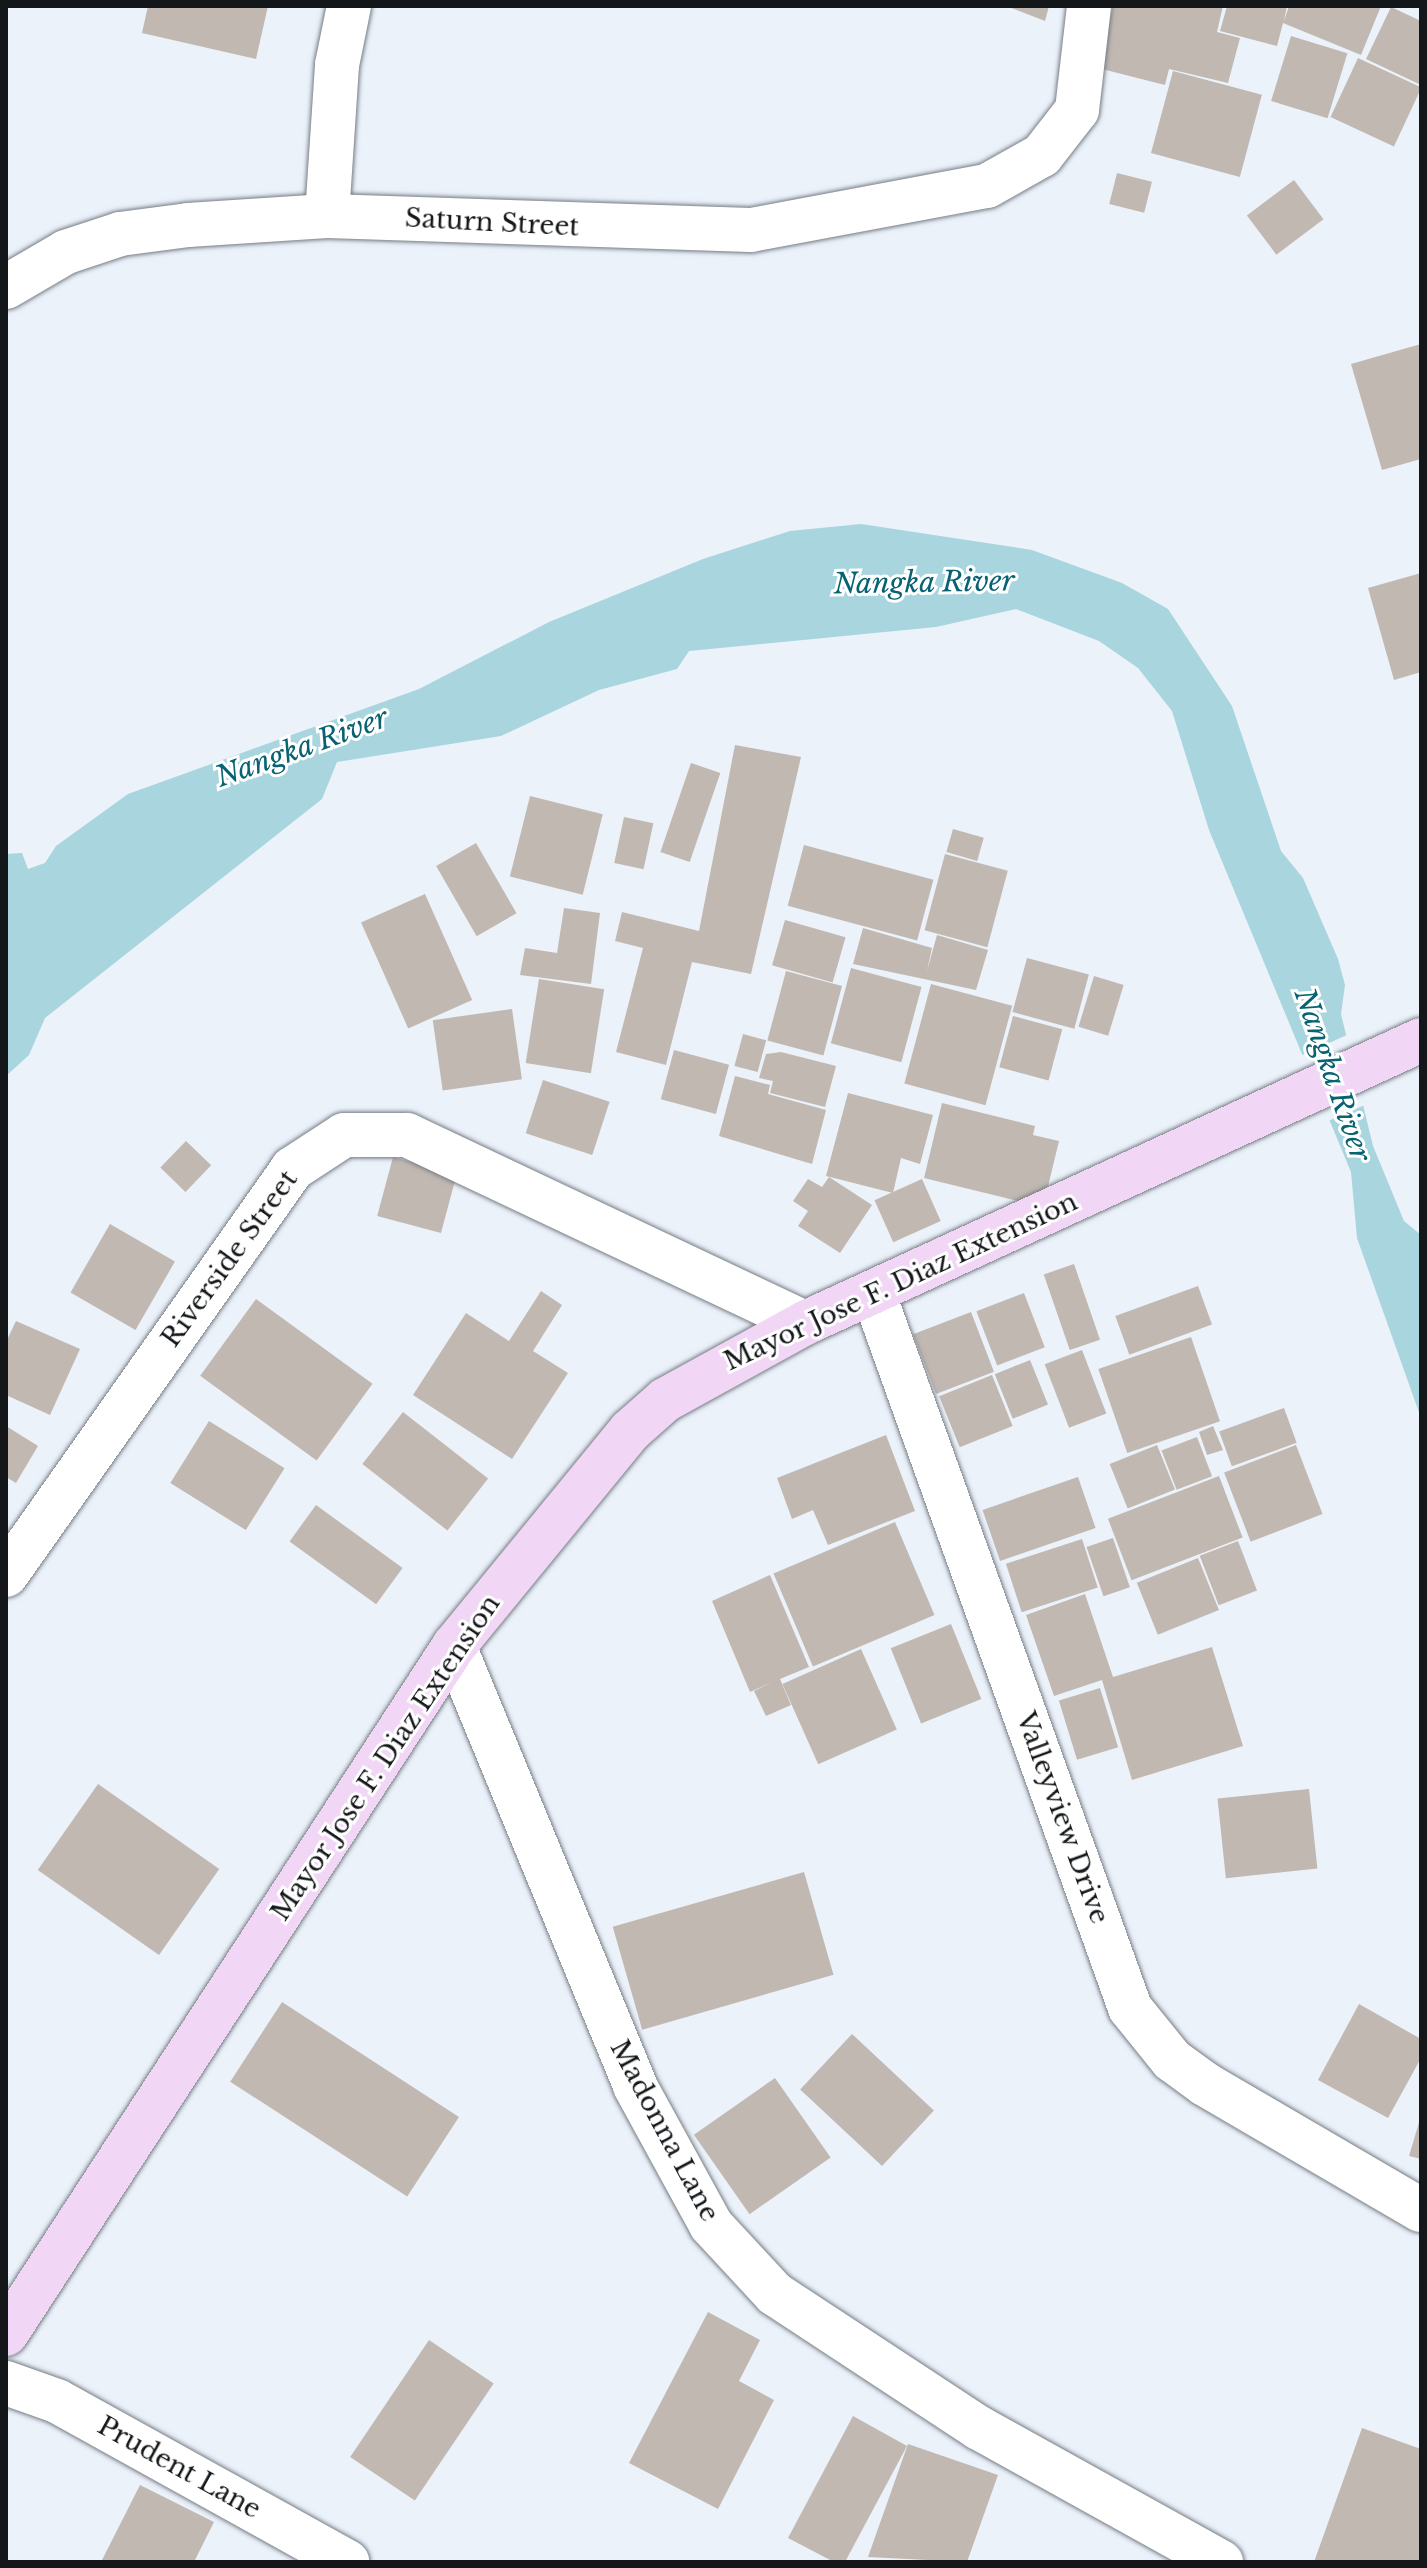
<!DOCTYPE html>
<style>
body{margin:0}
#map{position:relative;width:1427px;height:2568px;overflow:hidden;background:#ebf2fa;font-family:"Libre Baskerville",serif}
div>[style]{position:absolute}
.water>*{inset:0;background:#a9d5de}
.pier>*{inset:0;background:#ebf2fa}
.building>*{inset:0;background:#c1b8b2;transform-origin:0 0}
.roads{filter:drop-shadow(0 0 2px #777d84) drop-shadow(0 0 2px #777d84)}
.street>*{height:44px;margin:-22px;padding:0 22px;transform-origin:22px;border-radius:22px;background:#fff}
.secondary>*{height:44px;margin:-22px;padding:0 22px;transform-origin:22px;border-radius:22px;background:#f1d6f5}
span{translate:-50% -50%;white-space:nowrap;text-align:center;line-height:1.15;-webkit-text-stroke:6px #fff;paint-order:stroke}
.street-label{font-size:26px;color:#141719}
.water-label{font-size:28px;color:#076271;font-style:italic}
.frame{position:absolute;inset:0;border:8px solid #141719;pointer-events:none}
</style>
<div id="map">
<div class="water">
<div style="clip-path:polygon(861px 524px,1032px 550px,1122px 583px,1168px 609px,1232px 706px,1281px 851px,1303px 878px,1338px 959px,1345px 985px,1341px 1014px,1373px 1146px,1404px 1221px,1421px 1235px,1421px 1418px,1357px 1238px,1351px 1172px,1209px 830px,1172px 711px,1138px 668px,1099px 641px,1016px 609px,936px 627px,689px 651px,677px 669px,599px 690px,501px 736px,337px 762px,322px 799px,45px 1018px,29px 1055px,6px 1076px,6px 854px,22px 853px,28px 869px,45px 863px,56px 846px,128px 794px,419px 689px,549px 622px,703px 559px,790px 531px)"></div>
</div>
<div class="pier">
<div style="clip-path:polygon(1349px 1034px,1367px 1104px,1326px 1122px,1298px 1057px)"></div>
</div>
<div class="building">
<div style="clip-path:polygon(148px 6px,268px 6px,256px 59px,142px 33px)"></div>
<div style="clip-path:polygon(1006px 6px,1049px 6px,1045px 21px)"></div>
<div style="clip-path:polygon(1113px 6px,1223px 6px,1217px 32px,1240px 38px,1228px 83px,1169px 69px,1165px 85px,1098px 68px)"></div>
<div style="clip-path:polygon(1227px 6px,1287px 6px,1284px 21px,1289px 6px,1381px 6px,1361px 55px,1283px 23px,1277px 46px,1220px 31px)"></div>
<div style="clip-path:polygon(1391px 7px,1421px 21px,1421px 85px,1366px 59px)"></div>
<div style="left:1291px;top:36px;width:59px;height:68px;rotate:17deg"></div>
<div style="left:1358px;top:58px;width:70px;height:65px;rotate:25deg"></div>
<div style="left:1173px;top:71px;width:92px;height:85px;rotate:15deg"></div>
<div style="left:1117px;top:173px;width:36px;height:32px;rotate:14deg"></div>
<div style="left:1294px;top:180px;width:49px;height:59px;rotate:53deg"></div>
<div style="clip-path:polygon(1421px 344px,1421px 459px,1382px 470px,1351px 364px)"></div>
<div style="clip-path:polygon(1421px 573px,1421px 672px,1394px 680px,1368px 588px)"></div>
<div style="clip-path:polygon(735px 745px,801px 757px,751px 974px,692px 962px,666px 1065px,616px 1052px,643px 948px,615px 941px,622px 912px,699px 931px)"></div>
<div style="left:691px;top:763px;width:31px;height:94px;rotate:19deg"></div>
<div style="left:530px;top:796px;width:75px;height:83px;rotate:14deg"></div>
<div style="left:624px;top:817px;width:30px;height:47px;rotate:12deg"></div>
<div style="left:953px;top:829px;width:32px;height:24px;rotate:16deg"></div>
<div style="left:476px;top:843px;width:81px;height:46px;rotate:60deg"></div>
<div style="left:804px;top:845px;width:134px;height:63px;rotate:15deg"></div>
<div style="left:945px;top:854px;width:65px;height:79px;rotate:15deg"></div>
<div style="left:425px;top:894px;width:116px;height:70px;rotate:66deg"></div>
<div style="clip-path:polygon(564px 908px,600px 913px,591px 984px,520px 975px,525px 948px,557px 953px)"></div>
<div style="left:785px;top:920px;width:63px;height:47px;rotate:16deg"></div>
<div style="clip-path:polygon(863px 928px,932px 948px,927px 971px,937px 935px,988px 950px,976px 990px,853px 964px)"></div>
<div style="left:1027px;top:958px;width:64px;height:56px;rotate:15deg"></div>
<div style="left:851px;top:968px;width:73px;height:78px;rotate:15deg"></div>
<div style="left:786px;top:971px;width:58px;height:72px;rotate:15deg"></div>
<div style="left:1094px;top:976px;width:31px;height:53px;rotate:17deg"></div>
<div style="left:539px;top:979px;width:66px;height:85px;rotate:9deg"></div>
<div style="left:931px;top:984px;width:84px;height:103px;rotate:15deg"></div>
<div style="left:512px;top:1009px;width:71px;height:80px;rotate:82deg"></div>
<div style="left:1013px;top:1016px;width:51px;height:53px;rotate:15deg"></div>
<div style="left:743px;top:1034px;width:24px;height:33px;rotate:15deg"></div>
<div style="left:674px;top:1050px;width:57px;height:51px;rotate:15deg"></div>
<div style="clip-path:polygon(781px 1052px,836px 1066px,825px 1107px,770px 1093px,773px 1081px,759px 1078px,766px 1054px)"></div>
<div style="clip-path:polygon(735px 1076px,770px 1085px,768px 1094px,826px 1110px,812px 1164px,719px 1136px)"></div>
<div style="left:543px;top:1080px;width:70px;height:56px;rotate:18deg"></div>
<div style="clip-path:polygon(848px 1093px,933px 1115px,920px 1164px,901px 1158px,893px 1193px,826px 1176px)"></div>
<div style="clip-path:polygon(942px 1103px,1035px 1126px,1033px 1135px,1059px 1141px,1043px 1207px,924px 1178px)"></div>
<div style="left:186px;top:1141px;width:35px;height:37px;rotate:44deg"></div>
<div style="left:393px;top:1157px;width:66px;height:61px;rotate:15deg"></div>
<div style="clip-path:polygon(829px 1177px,872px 1205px,840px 1253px,798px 1226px,808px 1211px,793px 1201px,808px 1179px,822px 1187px)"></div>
<div style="left:922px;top:1179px;width:46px;height:52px;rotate:66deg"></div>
<div style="left:110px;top:1224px;width:75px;height:79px;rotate:30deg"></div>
<div style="left:1074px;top:1264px;width:80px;height:32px;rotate:71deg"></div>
<div style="left:1198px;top:1286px;width:41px;height:88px;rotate:70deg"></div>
<div style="clip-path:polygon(541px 1291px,562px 1305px,533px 1351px,568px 1373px,512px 1459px,413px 1395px,466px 1313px,509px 1341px)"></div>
<div style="left:1024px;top:1293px;width:58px;height:51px;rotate:69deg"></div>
<div style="left:256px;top:1299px;width:144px;height:95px;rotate:36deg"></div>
<div style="left:971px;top:1312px;width:64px;height:62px;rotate:69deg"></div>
<div style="clip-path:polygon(16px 1321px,80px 1349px,50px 1415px,6px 1395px,6px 1342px)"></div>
<div style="left:1191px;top:1337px;width:89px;height:98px;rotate:71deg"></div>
<div style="left:1082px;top:1350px;width:68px;height:40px;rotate:69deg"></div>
<div style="left:1030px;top:1360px;width:48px;height:38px;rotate:68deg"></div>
<div style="left:992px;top:1375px;width:55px;height:57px;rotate:68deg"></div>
<div style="left:1284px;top:1408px;width:37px;height:69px;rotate:70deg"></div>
<div style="left:403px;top:1412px;width:108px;height:66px;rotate:38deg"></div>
<div style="left:209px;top:1421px;width:89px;height:73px;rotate:32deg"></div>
<div style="clip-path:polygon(6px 1426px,38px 1446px,16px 1483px,6px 1477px)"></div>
<div style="clip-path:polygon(1213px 1426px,1223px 1450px,1207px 1455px,1199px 1432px)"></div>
<div style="clip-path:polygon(886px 1435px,915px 1511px,828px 1545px,813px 1510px,792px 1519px,777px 1478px)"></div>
<div style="left:1197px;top:1437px;width:42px;height:38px;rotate:69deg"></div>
<div style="left:1157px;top:1445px;width:48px;height:51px;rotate:68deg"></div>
<div style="left:1296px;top:1445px;width:74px;height:77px;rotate:69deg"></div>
<div style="left:1219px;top:1476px;width:66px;height:119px;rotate:69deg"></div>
<div style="left:1078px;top:1477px;width:54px;height:101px;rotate:71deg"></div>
<div style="left:316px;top:1505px;width:107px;height:45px;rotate:36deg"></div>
<div style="left:895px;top:1522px;width:101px;height:132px;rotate:67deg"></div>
<div style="left:1113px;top:1538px;width:52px;height:28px;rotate:71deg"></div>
<div style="left:1082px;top:1539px;width:51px;height:80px;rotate:72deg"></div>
<div style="left:1238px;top:1541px;width:53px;height:41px;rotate:69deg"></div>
<div style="left:1198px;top:1558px;width:56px;height:66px;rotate:68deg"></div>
<div style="clip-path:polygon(770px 1575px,809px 1667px,780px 1679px,791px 1705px,766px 1716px,754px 1691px,772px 1682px,750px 1692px,712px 1601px)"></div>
<div style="clip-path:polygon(1085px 1594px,1113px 1677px,1212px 1647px,1243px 1746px,1132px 1780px,1102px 1680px,1054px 1696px,1026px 1615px)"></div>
<div style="left:951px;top:1624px;width:81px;height:65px;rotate:68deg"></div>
<div style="left:861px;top:1649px;width:88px;height:86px;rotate:66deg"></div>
<div style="left:1100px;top:1688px;width:62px;height:43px;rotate:73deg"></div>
<div style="left:98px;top:1784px;width:148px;height:105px;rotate:35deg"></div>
<div style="left:1309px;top:1789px;width:80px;height:92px;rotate:84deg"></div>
<div style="left:804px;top:1872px;width:107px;height:199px;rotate:74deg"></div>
<div style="left:282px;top:2002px;width:211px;height:95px;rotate:33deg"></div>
<div style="clip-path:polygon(1359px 2004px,1421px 2039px,1421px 2058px,1388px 2118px,1318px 2080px)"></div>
<div style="left:852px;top:2034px;width:112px;height:76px;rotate:43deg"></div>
<div style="left:775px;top:2078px;width:97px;height:99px;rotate:55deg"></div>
<div style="clip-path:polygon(1420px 2119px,1421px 2119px,1421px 2159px,1409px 2156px)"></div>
<div style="clip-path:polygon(708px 2312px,760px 2340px,739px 2381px,774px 2400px,718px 2509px,629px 2463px)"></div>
<div style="left:429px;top:2340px;width:78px;height:141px;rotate:34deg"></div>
<div style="clip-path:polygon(853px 2416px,907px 2446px,845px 2562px,834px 2562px,788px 2538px)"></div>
<div style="clip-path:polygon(1362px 2428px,1421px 2449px,1421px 2562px,1314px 2562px)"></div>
<div style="clip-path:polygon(908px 2444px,998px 2475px,967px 2562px,868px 2557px)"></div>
<div style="clip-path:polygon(140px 2485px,214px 2522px,194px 2562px,101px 2562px)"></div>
</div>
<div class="roads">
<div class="street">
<div style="left:327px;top:216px;width:151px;rotate:-86.2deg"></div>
<div style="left:337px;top:65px;width:60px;rotate:-78.5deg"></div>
<div style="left:6px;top:287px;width:69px;rotate:-30.3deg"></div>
<div style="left:66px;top:252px;width:57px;rotate:-18.4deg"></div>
<div style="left:120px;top:234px;width:69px;rotate:-7.5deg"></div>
<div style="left:188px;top:225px;width:139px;rotate:-3.7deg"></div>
<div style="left:327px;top:216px;width:424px;rotate:1.9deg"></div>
<div style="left:751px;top:230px;width:240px;rotate:-10.6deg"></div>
<div style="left:987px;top:186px;width:63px;rotate:-29.4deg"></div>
<div style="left:1042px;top:155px;width:57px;rotate:-52.1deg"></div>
<div style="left:1077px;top:110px;width:105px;rotate:-83.4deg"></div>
<div style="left:873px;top:1292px;width:761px;rotate:70.25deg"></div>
<div style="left:1130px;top:2008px;width:67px;rotate:51.1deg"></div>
<div style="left:1172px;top:2060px;width:41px;rotate:36deg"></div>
<div style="left:1205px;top:2084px;width:250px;rotate:30.3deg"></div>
<div style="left:6px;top:1575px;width:497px;rotate:-54.8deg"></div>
<div style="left:292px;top:1169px;width:62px;rotate:-33.2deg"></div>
<div style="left:344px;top:1135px;width:63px"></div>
<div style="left:407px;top:1135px;width:440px;rotate:25.3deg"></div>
<div style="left:454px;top:1646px;width:476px;rotate:67.6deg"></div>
<div style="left:635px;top:2086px;width:158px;rotate:61.3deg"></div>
<div style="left:711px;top:2225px;width:94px;rotate:47.2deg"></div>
<div style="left:775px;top:2294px;width:244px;rotate:33.3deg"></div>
<div style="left:979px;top:2428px;width:277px;rotate:29deg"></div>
<div style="left:6px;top:2383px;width:54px;rotate:19.4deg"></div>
<div style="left:57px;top:2401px;width:332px;rotate:29deg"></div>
</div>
<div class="secondary">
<div style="left:6px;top:2334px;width:821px;rotate:-56.93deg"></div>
<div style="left:454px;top:1646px;width:278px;rotate:-50.7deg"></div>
<div style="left:630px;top:1431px;width:47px;rotate:-41.5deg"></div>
<div style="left:665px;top:1400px;width:160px;rotate:-28.8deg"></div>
<div style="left:805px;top:1323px;width:678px;rotate:-24.67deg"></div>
</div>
</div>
<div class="street-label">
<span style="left:492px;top:223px;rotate:3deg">Saturn Street</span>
<span style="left:230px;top:1259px;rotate:-54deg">Riverside Street</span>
<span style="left:901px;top:1282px;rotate:-25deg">Mayor Jose F. Diaz Extension</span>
<span style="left:386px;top:1758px;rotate:-56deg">Mayor Jose F. Diaz Extension</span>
<span style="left:1062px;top:1818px;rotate:70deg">Valleyview Drive</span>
<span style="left:664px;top:2131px;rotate:62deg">Madonna Lane</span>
<span style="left:179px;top:2468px;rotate:29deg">Prudent Lane</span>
</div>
<div class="water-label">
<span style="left:924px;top:583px;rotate:-1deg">Nangka River</span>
<span style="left:302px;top:748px;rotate:-20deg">Nangka River</span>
<span style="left:1332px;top:1075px;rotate:71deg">Nangka River</span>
</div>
<div class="frame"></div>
</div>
